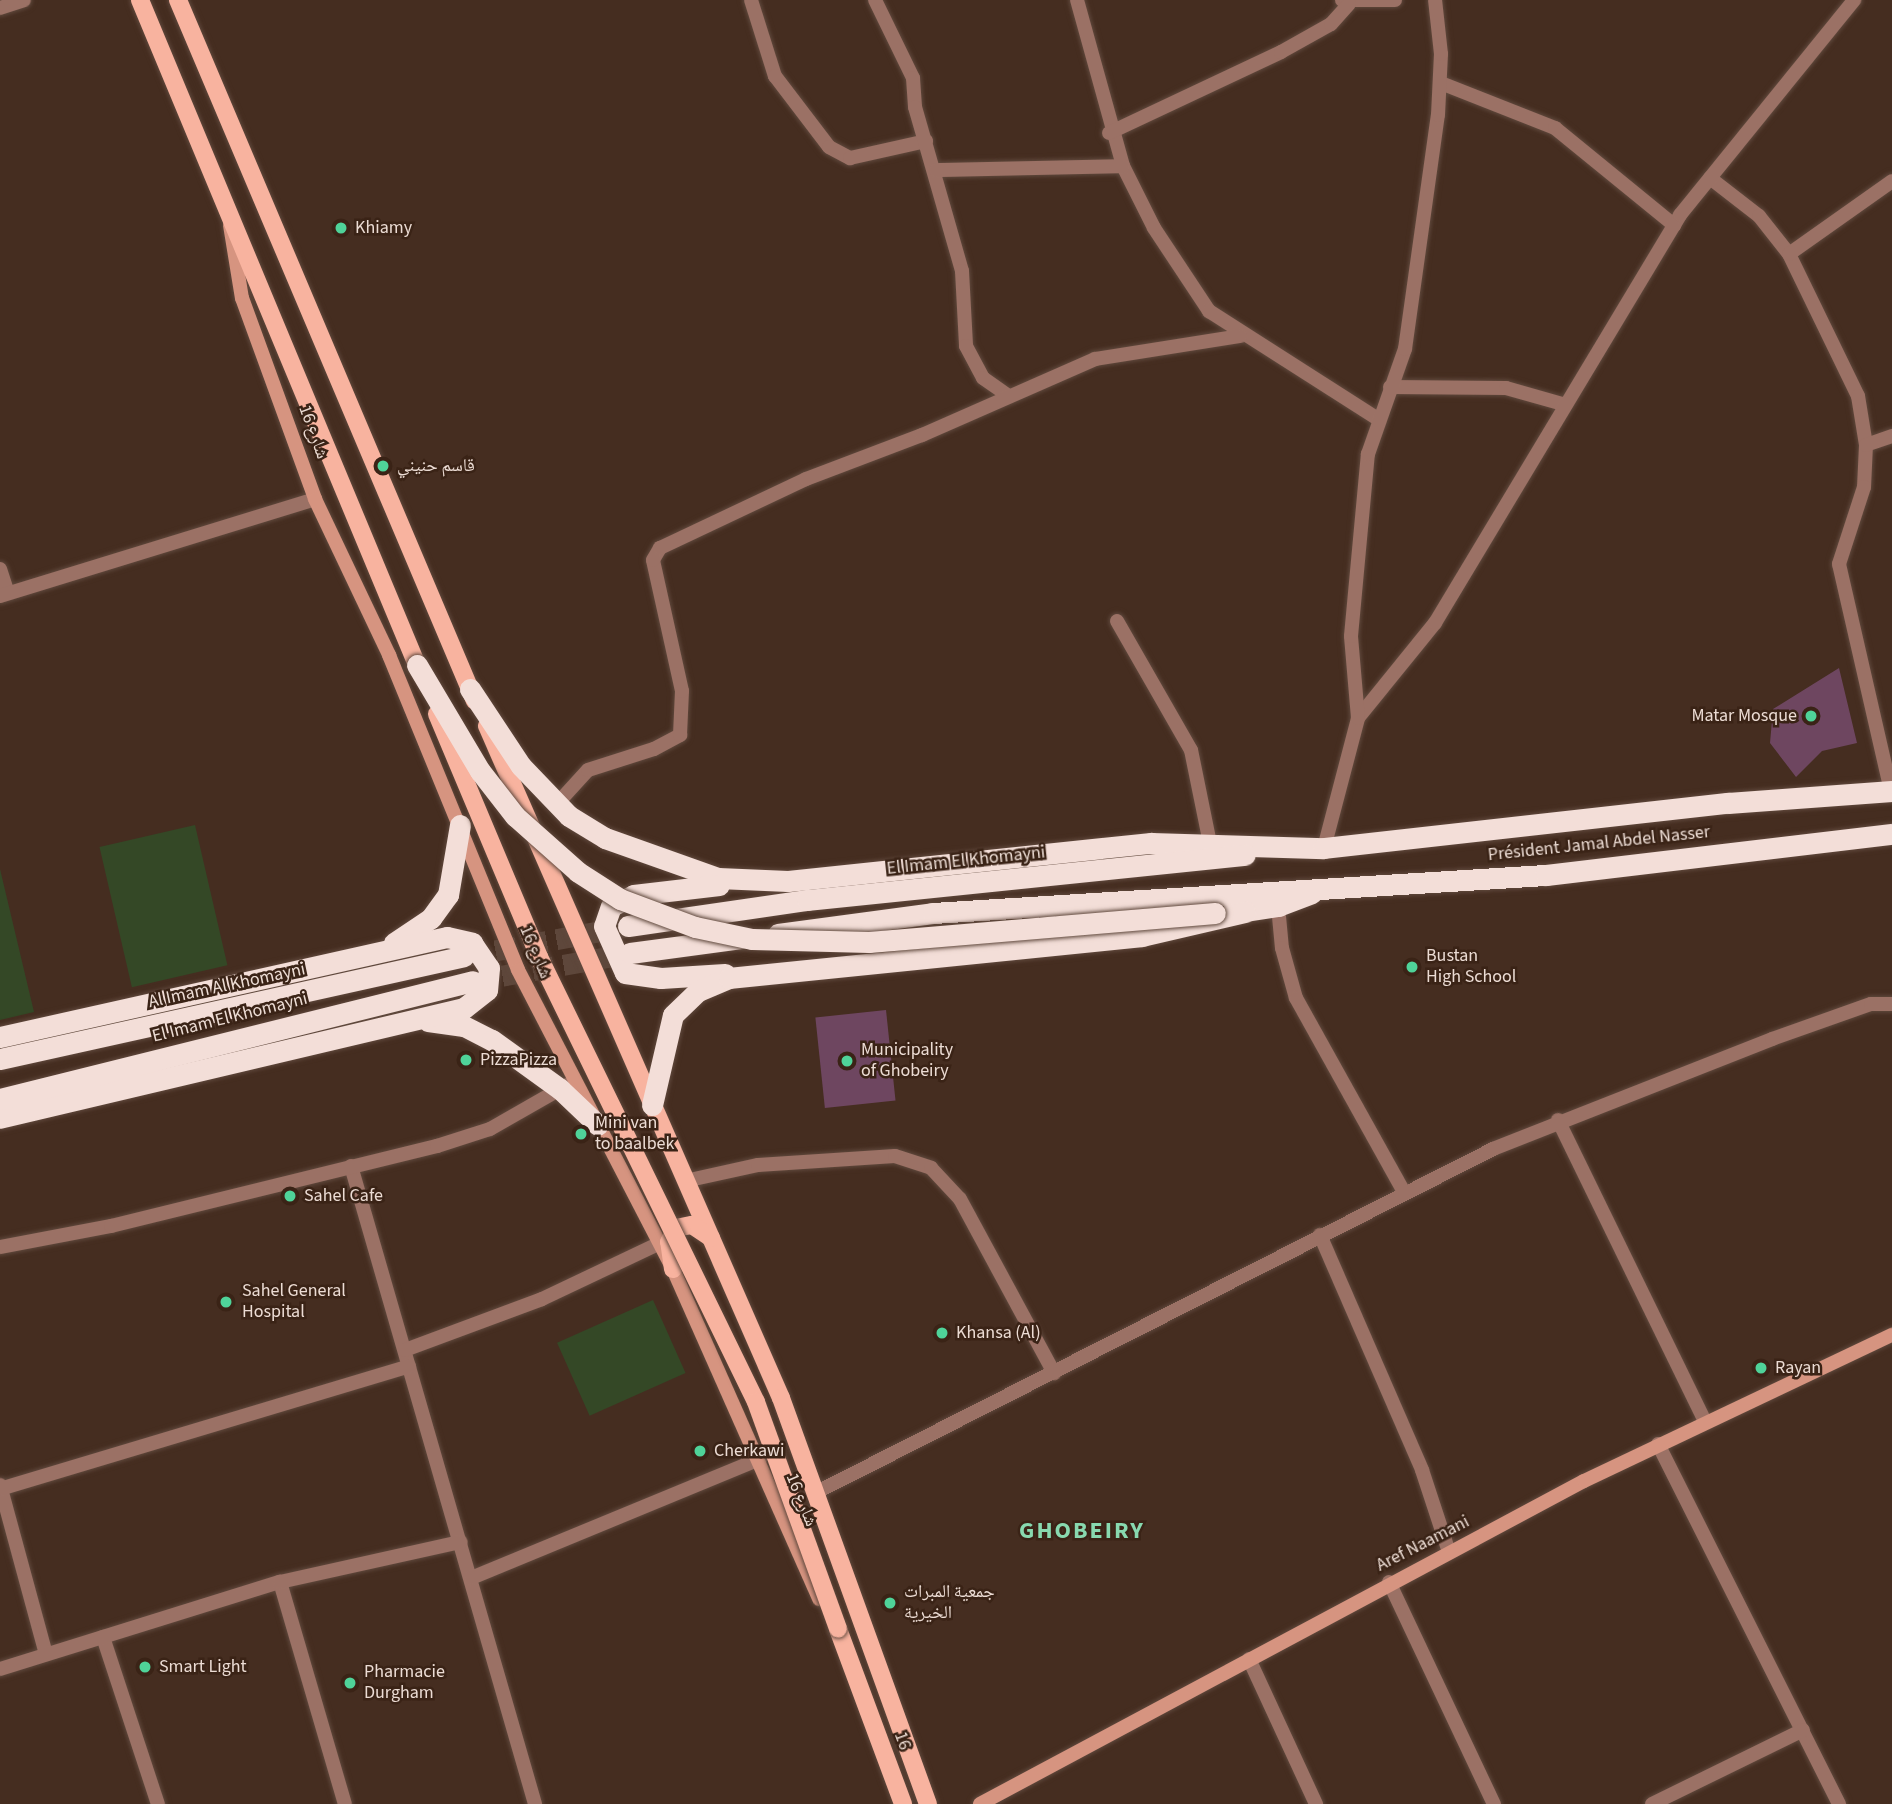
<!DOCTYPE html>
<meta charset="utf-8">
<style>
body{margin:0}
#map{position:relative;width:1892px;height:1804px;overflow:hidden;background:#452d20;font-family:"Source Sans 3","Noto Naskh Arabic",sans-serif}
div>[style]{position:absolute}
.green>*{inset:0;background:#344826;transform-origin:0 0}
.building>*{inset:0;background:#6e4660;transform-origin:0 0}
.highway-tunnel>*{height:21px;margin-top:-10.5px;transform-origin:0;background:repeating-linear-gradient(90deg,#5e473b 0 21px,transparent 0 31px)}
.roads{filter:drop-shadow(0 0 2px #60493d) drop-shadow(0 0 2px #60493d)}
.street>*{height:14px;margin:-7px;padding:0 7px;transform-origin:7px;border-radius:7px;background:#9b7165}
.secondary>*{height:14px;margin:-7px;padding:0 7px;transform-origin:7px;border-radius:7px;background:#d69480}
.primary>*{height:18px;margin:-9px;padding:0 9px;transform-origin:9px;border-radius:9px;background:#f8b39f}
.highway>*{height:21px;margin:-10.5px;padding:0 10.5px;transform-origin:10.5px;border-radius:10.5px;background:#f3ded8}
.bridges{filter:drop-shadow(0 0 2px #60493d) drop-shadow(0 0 2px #60493d)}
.primary-bridge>*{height:18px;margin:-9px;padding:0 9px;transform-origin:9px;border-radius:9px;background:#f8b39f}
.highway-bridge>*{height:21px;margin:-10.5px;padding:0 10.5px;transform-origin:10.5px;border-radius:10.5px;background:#f3ded8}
.dots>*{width:19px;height:19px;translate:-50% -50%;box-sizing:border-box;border:4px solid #3a2316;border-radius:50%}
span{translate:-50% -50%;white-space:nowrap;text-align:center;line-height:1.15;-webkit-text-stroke:5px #3a2316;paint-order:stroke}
.poi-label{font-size:18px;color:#ecdcd4}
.left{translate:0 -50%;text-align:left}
.right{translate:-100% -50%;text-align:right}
.street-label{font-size:18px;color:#ecdcd4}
.district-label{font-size:24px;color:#88d9af;font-weight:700;letter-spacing:2px}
</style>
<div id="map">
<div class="green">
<div style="left:195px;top:825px;width:144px;height:98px;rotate:77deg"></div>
<div style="clip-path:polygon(0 869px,34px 1012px,0 1020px)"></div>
<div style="left:653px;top:1300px;width:80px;height:105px;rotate:66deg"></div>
</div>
<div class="building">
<div style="clip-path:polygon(1839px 668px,1857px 743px,1822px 751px,1796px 777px,1770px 743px,1773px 709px)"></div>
<div style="left:886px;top:1010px;width:91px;height:71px;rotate:84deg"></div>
</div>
<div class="highway-tunnel">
<div style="left:465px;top:956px;width:166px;rotate:-10.4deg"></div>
<div style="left:472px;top:981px;width:160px;rotate:-10deg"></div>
</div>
<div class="roads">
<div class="street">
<div style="left:751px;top:0;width:80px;rotate:72.5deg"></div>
<div style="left:775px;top:76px;width:89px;rotate:52.7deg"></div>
<div style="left:829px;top:147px;width:24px;rotate:28deg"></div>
<div style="left:850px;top:158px;width:78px;rotate:-12.6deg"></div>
<div style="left:875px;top:0;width:87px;rotate:64deg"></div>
<div style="left:913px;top:78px;width:29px;rotate:86deg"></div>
<div style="left:915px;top:107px;width:171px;rotate:74deg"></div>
<div style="left:962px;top:271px;width:75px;rotate:86.9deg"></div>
<div style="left:966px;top:346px;width:36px;rotate:62deg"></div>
<div style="left:983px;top:378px;width:29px;rotate:35deg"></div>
<div style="left:1077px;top:0;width:172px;rotate:74.5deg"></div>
<div style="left:1123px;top:166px;width:69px;rotate:63.4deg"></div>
<div style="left:1154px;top:228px;width:100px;rotate:56.5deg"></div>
<div style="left:1209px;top:311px;width:198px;rotate:32.6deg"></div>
<div style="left:1342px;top:0;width:53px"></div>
<div style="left:0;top:8px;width:25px;rotate:-18deg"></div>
<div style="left:1441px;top:83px;width:123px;rotate:21.5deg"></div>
<div style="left:1555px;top:128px;width:154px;rotate:39.2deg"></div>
<div style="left:1109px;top:133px;width:190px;rotate:-25.2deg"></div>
<div style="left:1281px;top:52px;width:57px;rotate:-29.2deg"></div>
<div style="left:1331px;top:24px;width:27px;rotate:-48deg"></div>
<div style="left:936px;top:170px;width:187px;rotate:-1.2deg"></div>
<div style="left:1710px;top:178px;width:62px;rotate:37.8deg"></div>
<div style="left:1759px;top:216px;width:48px;rotate:51.7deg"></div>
<div style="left:1789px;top:254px;width:158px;rotate:64.1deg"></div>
<div style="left:1858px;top:396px;width:50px;rotate:80.7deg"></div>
<div style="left:1866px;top:445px;width:42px;rotate:92.7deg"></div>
<div style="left:1864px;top:487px;width:81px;rotate:108deg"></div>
<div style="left:1839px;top:564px;width:233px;rotate:77.1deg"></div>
<div style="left:1789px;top:254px;width:126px;rotate:-35.3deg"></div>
<div style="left:1390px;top:387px;width:116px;rotate:0.5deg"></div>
<div style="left:1506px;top:388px;width:62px;rotate:15.8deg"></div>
<div style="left:1866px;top:445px;width:28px;rotate:-19deg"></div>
<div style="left:0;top:569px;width:25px;rotate:72deg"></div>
<div style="left:0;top:596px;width:330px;rotate:-17.1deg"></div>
<div style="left:1117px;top:621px;width:149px;rotate:60.2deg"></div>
<div style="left:1191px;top:750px;width:95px;rotate:78.5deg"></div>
<div style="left:1358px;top:718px;width:122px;rotate:-51deg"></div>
<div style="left:1435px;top:623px;width:476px;rotate:-59deg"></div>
<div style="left:1680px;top:215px;width:277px;rotate:-51deg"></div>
<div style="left:556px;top:805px;width:47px;rotate:-47.6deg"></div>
<div style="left:588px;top:770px;width:69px;rotate:-17.7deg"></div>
<div style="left:654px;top:749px;width:30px;rotate:-28deg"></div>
<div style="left:680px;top:735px;width:44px;rotate:-87.4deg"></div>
<div style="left:682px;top:691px;width:134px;rotate:-102.5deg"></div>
<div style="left:653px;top:560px;width:14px;rotate:-60deg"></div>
<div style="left:660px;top:548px;width:161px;rotate:-25.3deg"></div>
<div style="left:806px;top:479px;width:124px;rotate:-20.8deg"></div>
<div style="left:922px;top:435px;width:189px;rotate:-23.7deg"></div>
<div style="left:1095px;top:359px;width:147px;rotate:-9deg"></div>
<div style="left:1324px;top:848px;width:134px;rotate:-75.3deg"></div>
<div style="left:1358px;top:718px;width:82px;rotate:-94.9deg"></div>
<div style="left:1351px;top:636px;width:183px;rotate:-84.7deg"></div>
<div style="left:1368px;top:454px;width:111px;rotate:-70.6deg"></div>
<div style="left:1405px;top:349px;width:236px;rotate:-82deg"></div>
<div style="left:1438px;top:115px;width:61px;rotate:-87.2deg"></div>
<div style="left:1441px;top:54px;width:54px;rotate:-96.3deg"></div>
<div style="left:1278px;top:906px;width:42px;rotate:84.6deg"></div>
<div style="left:1282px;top:948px;width:52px;rotate:74.4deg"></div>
<div style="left:1296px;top:998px;width:222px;rotate:60.9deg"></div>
<div style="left:1558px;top:1120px;width:334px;rotate:64deg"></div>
<div style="left:351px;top:1166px;width:664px;rotate:73.91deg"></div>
<div style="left:685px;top:1181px;width:75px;rotate:-12.4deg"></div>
<div style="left:758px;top:1165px;width:137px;rotate:-3.8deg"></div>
<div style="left:895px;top:1156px;width:38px;rotate:18deg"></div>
<div style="left:931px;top:1168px;width:42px;rotate:46.9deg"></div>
<div style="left:960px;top:1199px;width:198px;rotate:61.6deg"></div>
<div style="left:1320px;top:1235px;width:256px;rotate:66.5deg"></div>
<div style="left:1422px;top:1470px;width:86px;rotate:71.8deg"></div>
<div style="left:0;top:1247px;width:113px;rotate:-10.7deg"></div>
<div style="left:111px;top:1226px;width:336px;rotate:-13.8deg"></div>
<div style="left:437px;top:1146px;width:56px;rotate:-17.8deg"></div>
<div style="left:490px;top:1129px;width:89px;rotate:-29.7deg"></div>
<div style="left:405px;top:1350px;width:146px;rotate:-20.4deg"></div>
<div style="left:542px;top:1299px;width:131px;rotate:-25.4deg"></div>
<div style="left:1658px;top:1444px;width:403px;rotate:63.3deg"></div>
<div style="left:0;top:1485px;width:175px;rotate:74.8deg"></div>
<div style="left:0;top:1489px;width:427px;rotate:-16.7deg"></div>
<div style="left:815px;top:1493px;width:760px;rotate:-26.9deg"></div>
<div style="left:1493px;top:1149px;width:300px;rotate:-21.5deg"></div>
<div style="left:1772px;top:1039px;width:105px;rotate:-19.5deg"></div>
<div style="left:1871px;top:1004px;width:21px"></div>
<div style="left:471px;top:1578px;width:313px;rotate:-22.4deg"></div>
<div style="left:280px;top:1582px;width:231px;rotate:73.7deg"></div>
<div style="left:1389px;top:1582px;width:246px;rotate:64.7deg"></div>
<div style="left:103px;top:1637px;width:176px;rotate:71.8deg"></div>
<div style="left:1249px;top:1659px;width:160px;rotate:65.2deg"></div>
<div style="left:0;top:1669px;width:293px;rotate:-17.3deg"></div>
<div style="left:280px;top:1582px;width:185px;rotate:-12.5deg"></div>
<div style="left:1652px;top:1804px;width:168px;rotate:-26.1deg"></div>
</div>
<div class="secondary">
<div style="left:230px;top:225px;width:74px;rotate:80.7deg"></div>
<div style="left:242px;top:298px;width:214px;rotate:70deg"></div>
<div style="left:315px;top:499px;width:173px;rotate:64.6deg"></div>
<div style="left:389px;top:655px;width:340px;rotate:67.7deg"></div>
<div style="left:518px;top:970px;width:337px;rotate:62.6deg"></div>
<div style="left:673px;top:1269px;width:361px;rotate:66.1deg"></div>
<div style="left:980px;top:1804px;width:685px;rotate:-28.14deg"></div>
<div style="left:1584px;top:1481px;width:341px;rotate:-25.4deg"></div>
</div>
<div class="primary">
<div style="left:140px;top:0;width:720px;rotate:67.39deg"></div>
<div style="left:178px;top:0;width:761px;rotate:67.04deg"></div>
<div style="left:487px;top:726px;width:733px;rotate:66.37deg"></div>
<div style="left:781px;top:1398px;width:432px;rotate:70.1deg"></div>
<div style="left:673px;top:1269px;width:27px;rotate:-98deg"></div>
<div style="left:669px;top:1242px;width:16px;rotate:-63deg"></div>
<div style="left:676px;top:1228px;width:16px;rotate:-11deg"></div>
<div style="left:692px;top:1225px;width:23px;rotate:34deg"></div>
<div style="left:838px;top:1629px;width:187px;rotate:69.6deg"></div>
</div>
<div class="highway">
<div style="left:470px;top:689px;width:92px;rotate:56.5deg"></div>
<div style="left:521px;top:766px;width:69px;rotate:46.2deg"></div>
<div style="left:569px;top:816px;width:42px;rotate:31.4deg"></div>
<div style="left:605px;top:838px;width:120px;rotate:19.5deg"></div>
<div style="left:718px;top:878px;width:70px;rotate:2.5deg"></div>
<div style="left:788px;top:881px;width:365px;rotate:-6deg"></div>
<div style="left:1151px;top:843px;width:173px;rotate:1.7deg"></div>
<div style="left:1324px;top:848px;width:406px;rotate:-6.4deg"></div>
<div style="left:1728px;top:803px;width:164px;rotate:-4.2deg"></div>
<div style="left:719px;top:885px;width:86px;rotate:173.3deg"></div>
<div style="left:634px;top:895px;width:25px;rotate:154deg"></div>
<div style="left:611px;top:906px;width:21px;rotate:109deg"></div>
<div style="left:604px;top:926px;width:51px;rotate:65.9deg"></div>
<div style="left:625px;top:973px;width:36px;rotate:8deg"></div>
<div style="left:661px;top:978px;width:64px;rotate:-3.6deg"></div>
<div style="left:1231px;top:913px;width:48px;rotate:-8.5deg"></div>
<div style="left:1278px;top:906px;width:36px;rotate:-21deg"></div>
<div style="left:628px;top:926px;width:181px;rotate:-8.3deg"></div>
<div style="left:807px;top:900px;width:440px;rotate:-5.9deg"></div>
<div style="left:778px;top:934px;width:156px;rotate:-7.7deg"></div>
<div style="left:933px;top:913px;width:614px;rotate:-3.55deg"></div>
<div style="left:1546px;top:875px;width:348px;rotate:-6.8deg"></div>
<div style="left:394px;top:943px;width:45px;rotate:-34deg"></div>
<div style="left:431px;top:918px;width:29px;rotate:-54deg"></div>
<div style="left:448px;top:895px;width:71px;rotate:-80.3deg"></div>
<div style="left:630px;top:953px;width:114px;rotate:-7.6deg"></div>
<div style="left:428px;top:1021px;width:36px;rotate:8deg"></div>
<div style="left:464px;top:1026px;width:31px;rotate:27deg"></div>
<div style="left:492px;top:1040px;width:84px;rotate:35.8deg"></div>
<div style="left:560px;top:1089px;width:52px;rotate:43.5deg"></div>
<div style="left:0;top:1037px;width:458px;rotate:-12.6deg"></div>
<div style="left:447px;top:937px;width:26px;rotate:13deg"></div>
<div style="left:472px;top:943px;width:30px;rotate:56deg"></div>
<div style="left:489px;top:968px;width:22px;rotate:95deg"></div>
<div style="left:487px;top:990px;width:29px;rotate:142deg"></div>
<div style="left:464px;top:1008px;width:477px;rotate:166.7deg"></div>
<div style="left:0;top:1059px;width:475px;rotate:-12.5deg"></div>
<div style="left:0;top:1099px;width:487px;rotate:-14deg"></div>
<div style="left:652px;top:1105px;width:92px;rotate:-76.9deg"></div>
<div style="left:673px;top:1015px;width:35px;rotate:-44deg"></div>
<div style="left:698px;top:991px;width:34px;rotate:-23deg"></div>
<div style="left:729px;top:978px;width:415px;rotate:-5.8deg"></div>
<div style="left:1142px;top:936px;width:106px;rotate:-13.1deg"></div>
</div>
</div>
<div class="bridges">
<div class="primary-bridge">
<div style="left:437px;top:714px;width:264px;rotate:67.2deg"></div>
<div style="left:539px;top:957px;width:495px;rotate:64deg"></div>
<div style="left:756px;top:1402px;width:241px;rotate:70.1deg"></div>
</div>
<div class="highway-bridge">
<div style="left:417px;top:665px;width:123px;rotate:59.3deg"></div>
<div style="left:480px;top:771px;width:57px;rotate:52.1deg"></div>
<div style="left:515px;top:816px;width:84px;rotate:41.6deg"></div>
<div style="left:578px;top:872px;width:50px;rotate:32.7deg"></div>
<div style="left:620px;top:899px;width:80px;rotate:20.5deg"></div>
<div style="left:695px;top:927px;width:58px;rotate:11.9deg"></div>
<div style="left:752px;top:939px;width:117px;rotate:1.5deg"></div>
<div style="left:869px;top:942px;width:347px;rotate:-4.8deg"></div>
</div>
</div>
<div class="dots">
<div style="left:341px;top:228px;background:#4fd399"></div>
<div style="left:383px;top:466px;background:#4fd399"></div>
<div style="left:1811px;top:716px;background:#4fd399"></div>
<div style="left:1412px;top:967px;background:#4fd399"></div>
<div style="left:466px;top:1060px;background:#4fd399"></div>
<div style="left:847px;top:1061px;background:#4fd399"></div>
<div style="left:581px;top:1134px;background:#4fd399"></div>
<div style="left:290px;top:1196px;background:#4fd399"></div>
<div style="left:226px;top:1302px;background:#4fd399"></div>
<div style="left:942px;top:1333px;background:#4fd399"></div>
<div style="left:1761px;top:1368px;background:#4fd399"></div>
<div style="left:700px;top:1451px;background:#4fd399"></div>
<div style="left:890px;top:1603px;background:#4fd399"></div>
<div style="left:145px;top:1667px;background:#4fd399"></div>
<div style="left:350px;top:1683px;background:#4fd399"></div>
</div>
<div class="poi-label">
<span class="left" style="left:355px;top:228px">Khiamy</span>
<span class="left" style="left:397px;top:466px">قاسم حنيني</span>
<span class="right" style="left:1797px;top:716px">Matar Mosque</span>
<span class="left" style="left:1426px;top:967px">Bustan<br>High School</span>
<span class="left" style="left:861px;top:1061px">Municipality<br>of Ghobeiry</span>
<span class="left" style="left:480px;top:1060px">PizzaPizza</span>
<span class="left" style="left:595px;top:1134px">Mini van<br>to baalbek</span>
<span class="left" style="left:304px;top:1196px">Sahel Cafe</span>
<span class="left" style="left:242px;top:1302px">Sahel General<br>Hospital</span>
<span class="left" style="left:956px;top:1333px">Khansa (Al)</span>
<span class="left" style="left:1775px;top:1368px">Rayan</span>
<span class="left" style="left:714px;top:1451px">Cherkawi</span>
<span class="left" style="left:904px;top:1603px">جمعية المبرات<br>الخيرية</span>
<span class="left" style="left:159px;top:1667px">Smart Light</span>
<span class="left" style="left:364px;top:1683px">Pharmacie<br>Durgham</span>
</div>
<div class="street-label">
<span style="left:313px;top:432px;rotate:70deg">شارع 16</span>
<span style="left:1599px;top:844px;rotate:-6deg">Président Jamal Abdel Nasser</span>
<span style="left:966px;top:861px;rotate:-6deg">El Imam El Khomayni</span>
<span style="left:535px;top:952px;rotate:67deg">شارع 16</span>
<span style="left:227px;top:986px;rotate:-12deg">Al Imam Al Khomayni</span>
<span style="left:230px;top:1018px;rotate:-14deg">El Imam El Khomayni</span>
<span style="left:801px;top:1500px;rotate:68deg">شارع 16</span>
<span style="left:1423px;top:1544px;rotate:-27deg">Aref Naamani</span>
<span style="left:902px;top:1741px;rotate:70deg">16</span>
</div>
<div class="district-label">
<span style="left:1082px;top:1531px">GHOBEIRY</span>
</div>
</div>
